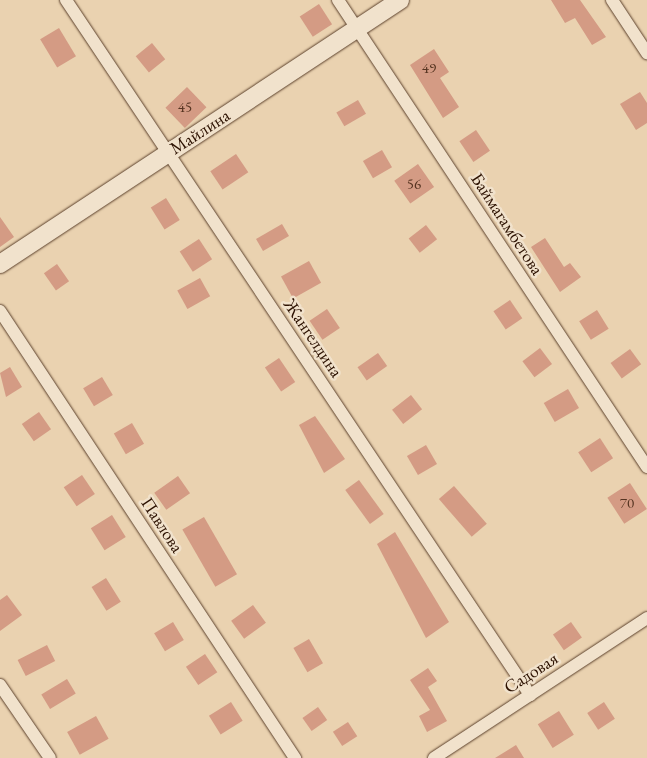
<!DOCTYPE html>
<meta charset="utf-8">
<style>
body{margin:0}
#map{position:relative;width:647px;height:758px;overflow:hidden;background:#ead2b0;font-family:"EB Garamond",serif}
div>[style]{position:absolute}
.building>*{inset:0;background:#d49b84;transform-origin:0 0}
.roads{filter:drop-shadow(0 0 1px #5c412c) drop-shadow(0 0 1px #5c412c)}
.street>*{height:12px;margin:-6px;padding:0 6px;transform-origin:6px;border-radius:6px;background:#f1e2cc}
.secondary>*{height:18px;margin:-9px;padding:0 9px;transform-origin:9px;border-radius:9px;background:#f1e2cc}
span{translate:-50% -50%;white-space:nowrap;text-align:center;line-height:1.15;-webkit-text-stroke:5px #f1e2cc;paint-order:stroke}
.number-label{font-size:15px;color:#563421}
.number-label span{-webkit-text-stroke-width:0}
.street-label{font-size:18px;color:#2c1100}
</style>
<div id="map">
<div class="building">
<div style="clip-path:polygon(551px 0,580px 0,606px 37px,592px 45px,575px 18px,565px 23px)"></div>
<div style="left:319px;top:4px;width:24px;height:23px;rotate:57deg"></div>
<div style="left:59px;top:28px;width:33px;height:22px;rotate:59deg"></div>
<div style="left:152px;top:43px;width:21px;height:21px;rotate:51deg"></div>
<div style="clip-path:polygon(434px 49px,449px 72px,440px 78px,459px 107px,443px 118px,410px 65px)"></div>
<div style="left:187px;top:87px;width:28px;height:30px;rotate:46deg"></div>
<div style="clip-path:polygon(640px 92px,647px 103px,647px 123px,636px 130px,620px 104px)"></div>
<div style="left:358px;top:100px;width:16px;height:25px;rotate:60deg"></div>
<div style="left:476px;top:130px;width:25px;height:20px;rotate:56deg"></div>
<div style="left:382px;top:150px;width:20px;height:22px;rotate:60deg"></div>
<div style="left:236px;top:154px;width:22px;height:31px;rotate:56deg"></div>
<div style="left:418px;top:164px;width:28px;height:29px;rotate:55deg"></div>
<div style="left:166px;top:198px;width:26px;height:18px;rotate:58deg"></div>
<div style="clip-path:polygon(0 217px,14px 237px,0 247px)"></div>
<div style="left:282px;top:224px;width:14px;height:30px;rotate:60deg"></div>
<div style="left:426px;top:225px;width:18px;height:22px;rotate:52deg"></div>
<div style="clip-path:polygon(545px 238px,564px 267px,570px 263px,581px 277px,560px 292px,531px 247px)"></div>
<div style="left:199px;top:239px;width:24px;height:23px;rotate:57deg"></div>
<div style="left:309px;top:261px;width:25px;height:32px;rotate:61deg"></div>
<div style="left:57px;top:264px;width:21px;height:16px;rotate:55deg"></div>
<div style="left:200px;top:278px;width:21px;height:26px;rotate:61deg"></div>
<div style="left:510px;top:300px;width:22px;height:20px;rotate:56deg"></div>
<div style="left:327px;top:309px;width:23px;height:21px;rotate:56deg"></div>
<div style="left:597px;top:310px;width:22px;height:21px;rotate:58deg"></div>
<div style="left:540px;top:348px;width:20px;height:22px;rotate:53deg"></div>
<div style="left:630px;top:349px;width:19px;height:24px;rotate:54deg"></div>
<div style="left:378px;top:353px;width:16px;height:25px;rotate:55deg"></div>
<div style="left:279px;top:358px;width:29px;height:17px;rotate:56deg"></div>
<div style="clip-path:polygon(10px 367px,22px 387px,6px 397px,0 373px)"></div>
<div style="left:102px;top:377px;width:21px;height:22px;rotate:59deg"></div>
<div style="left:568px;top:389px;width:22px;height:28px;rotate:60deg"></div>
<div style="left:411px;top:395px;width:18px;height:24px;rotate:52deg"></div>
<div style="left:39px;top:412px;width:21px;height:21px;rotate:55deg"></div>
<div style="clip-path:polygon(315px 416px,345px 459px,324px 473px,299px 425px)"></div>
<div style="left:132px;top:423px;width:24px;height:21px;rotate:60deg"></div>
<div style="left:600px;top:438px;width:24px;height:26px;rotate:57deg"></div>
<div style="left:426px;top:445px;width:22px;height:22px;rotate:60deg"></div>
<div style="left:82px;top:475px;width:23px;height:22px;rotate:56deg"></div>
<div style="left:178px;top:476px;width:21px;height:29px;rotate:55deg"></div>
<div style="left:359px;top:480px;width:42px;height:17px;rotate:54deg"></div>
<div style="left:630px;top:483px;width:31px;height:27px;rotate:57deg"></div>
<div style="left:454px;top:486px;width:50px;height:20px;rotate:49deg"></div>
<div style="left:112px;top:515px;width:26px;height:25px;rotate:58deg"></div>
<div style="left:204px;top:517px;width:66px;height:25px;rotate:60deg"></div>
<div style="clip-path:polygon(395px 532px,449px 622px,426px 638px,377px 544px)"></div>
<div style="left:106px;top:578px;width:28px;height:17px;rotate:58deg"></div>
<div style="clip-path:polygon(7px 595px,22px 615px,0 631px,0 600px)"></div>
<div style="left:253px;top:605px;width:22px;height:27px;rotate:54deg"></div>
<div style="left:173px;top:622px;width:21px;height:22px;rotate:59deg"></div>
<div style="left:571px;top:622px;width:19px;height:22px;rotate:55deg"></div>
<div style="left:309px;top:639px;width:28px;height:18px;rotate:60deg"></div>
<div style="left:47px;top:645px;width:18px;height:33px;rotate:63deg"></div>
<div style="left:205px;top:654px;width:22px;height:23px;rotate:56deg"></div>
<div style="clip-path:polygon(428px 668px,437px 681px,428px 687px,447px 721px,427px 732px,419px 716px,430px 710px,410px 680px)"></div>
<div style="left:67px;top:679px;width:17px;height:30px;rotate:59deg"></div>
<div style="left:231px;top:702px;width:22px;height:26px;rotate:58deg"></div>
<div style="left:604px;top:702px;width:20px;height:20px;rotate:57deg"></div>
<div style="left:318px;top:707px;width:16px;height:19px;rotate:55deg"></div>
<div style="left:559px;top:711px;width:28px;height:25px;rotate:58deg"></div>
<div style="left:96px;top:716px;width:26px;height:33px;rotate:61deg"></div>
<div style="left:348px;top:722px;width:17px;height:18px;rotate:57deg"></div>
<div style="clip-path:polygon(516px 745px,524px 758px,495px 758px)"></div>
</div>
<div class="roads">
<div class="street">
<div style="left:66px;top:0;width:836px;rotate:56.27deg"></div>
<div style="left:338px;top:0;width:560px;rotate:56.51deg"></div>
<div style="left:612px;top:0;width:64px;rotate:56.6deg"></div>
<div style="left:0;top:311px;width:536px;rotate:56.58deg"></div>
<div style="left:0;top:685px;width:88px;rotate:55.6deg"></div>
<div style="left:434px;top:758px;width:255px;rotate:-33.3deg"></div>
</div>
<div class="secondary">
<div style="left:0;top:264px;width:479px;rotate:-33.4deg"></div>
</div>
</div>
<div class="number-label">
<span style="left:429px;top:68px">49</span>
<span style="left:185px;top:107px">45</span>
<span style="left:414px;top:184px">56</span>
<span style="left:627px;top:503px">70</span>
</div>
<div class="street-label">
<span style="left:200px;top:132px;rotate:-33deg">Майлина</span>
<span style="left:507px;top:224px;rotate:57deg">Баймагамбетова</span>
<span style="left:313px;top:338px;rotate:56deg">Жангелдина</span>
<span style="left:162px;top:525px;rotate:57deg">Павлова</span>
<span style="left:531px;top:673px;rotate:-33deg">Садовая</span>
</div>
</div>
